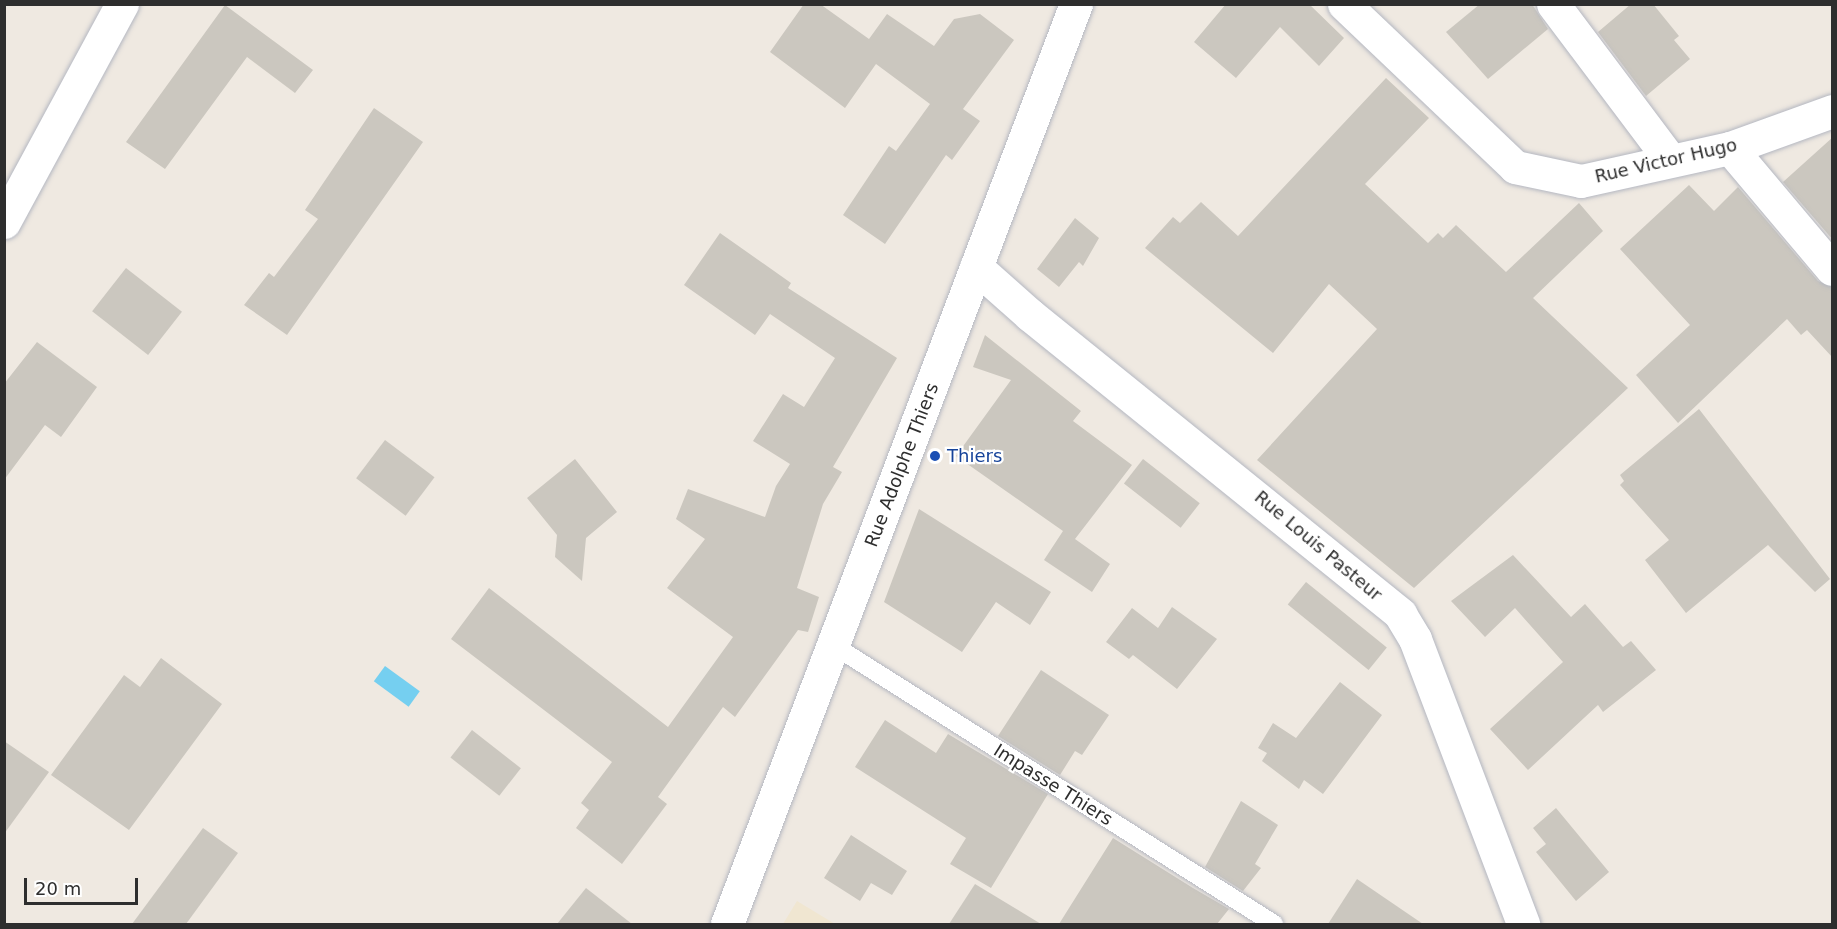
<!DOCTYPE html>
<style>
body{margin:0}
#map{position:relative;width:1837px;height:929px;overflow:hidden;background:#efe9e1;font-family:"DejaVu Sans",sans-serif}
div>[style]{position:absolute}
.education>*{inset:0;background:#f0e6d1}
.water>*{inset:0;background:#75cff0;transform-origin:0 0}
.building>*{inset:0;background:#cbc7bf;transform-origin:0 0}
.roads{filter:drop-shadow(0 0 2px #b4b7c1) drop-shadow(0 0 2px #b4b7c1)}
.service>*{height:18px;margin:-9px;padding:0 9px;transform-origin:9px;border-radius:9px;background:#fff}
.minor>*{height:33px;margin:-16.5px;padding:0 16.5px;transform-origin:16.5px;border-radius:16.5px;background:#fff}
.tertiary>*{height:33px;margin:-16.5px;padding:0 16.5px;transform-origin:16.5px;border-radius:16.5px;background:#fff}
.dots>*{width:16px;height:16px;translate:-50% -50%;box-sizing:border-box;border:3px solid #fff;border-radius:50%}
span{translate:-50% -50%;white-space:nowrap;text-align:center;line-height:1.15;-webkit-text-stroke:4.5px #fff;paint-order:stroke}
.street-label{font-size:18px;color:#2e2e2e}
.transit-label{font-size:18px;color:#164399}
.left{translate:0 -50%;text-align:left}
.frame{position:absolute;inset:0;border:6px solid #2e2e2e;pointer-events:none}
.scale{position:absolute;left:24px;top:878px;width:114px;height:27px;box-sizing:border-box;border:3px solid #2e2e2e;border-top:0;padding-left:8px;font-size:18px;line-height:21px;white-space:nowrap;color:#2e2e2e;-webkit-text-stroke:4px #fff;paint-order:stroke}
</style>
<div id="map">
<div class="education">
<div style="clip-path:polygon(797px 901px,835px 924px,836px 924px,783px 924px)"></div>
</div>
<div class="water">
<div style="left:385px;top:666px;width:43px;height:19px;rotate:36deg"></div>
</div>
<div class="building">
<div style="clip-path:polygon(804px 4px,820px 4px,869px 39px,887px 14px,934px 46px,954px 19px,980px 14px,1014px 40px,963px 109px,980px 121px,952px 160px,946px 155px,885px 244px,843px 215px,889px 146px,896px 151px,930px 104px,876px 64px,845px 108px,770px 52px)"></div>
<div style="clip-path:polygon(1226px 4px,1309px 4px,1344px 38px,1319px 66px,1280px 27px,1236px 78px,1194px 42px)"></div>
<div style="clip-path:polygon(1480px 4px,1532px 4px,1548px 29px,1488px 79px,1446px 32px)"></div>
<div style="clip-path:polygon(1631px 4px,1653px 4px,1679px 36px,1674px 40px,1690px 59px,1646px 96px,1598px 32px)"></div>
<div style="clip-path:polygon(225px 5px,313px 70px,295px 93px,247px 57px,165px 169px,126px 142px)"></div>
<div style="clip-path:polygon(1386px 78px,1429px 118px,1365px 184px,1428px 243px,1438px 233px,1443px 238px,1456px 225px,1506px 272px,1579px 203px,1603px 231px,1533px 298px,1628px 388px,1414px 588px,1257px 460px,1377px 329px,1329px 284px,1273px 353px,1145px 248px,1173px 217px,1180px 223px,1201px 202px,1238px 236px)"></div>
<div style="clip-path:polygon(374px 108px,423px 142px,287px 335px,244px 305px,269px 273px,274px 277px,318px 219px,305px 210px)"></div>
<div style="clip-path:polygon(1833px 137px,1833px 240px,1783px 182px)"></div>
<div style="clip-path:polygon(1689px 185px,1714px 211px,1738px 187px,1818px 281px,1833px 287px,1833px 358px,1807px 330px,1801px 335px,1787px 319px,1678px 423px,1636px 375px,1690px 325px,1620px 249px)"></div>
<div style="clip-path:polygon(1075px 218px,1099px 238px,1083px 266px,1079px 262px,1059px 287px,1037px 269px)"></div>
<div style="clip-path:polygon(720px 233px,791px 283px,788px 288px,897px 358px,833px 467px,842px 472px,823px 504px,797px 588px,819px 597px,808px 632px,798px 630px,735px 717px,723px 707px,658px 797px,667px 804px,622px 864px,576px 828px,589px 810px,581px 803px,612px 762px,451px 639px,489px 588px,668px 727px,733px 637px,667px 588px,705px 539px,676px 519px,688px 489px,765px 517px,776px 486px,790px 464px,753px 441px,783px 394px,804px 407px,835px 358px,770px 314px,755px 335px,684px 285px)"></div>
<div style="left:126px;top:268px;width:71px;height:55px;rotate:38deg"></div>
<div style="clip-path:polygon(985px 335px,1081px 411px,1073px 421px,1132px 465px,1075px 539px,1110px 564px,1092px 592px,1044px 560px,1063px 531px,956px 456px,1011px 380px,973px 367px)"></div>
<div style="clip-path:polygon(37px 342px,97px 387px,61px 437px,45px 425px,4px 480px,4px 384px)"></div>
<div style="clip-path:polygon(1699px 409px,1830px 579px,1815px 592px,1768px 545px,1686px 613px,1645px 560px,1669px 540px,1620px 485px,1624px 481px,1620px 475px)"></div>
<div style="left:385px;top:440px;width:62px;height:48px;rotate:37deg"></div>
<div style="clip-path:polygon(575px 459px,617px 512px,586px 538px,582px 581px,555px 557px,557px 535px,527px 498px)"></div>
<div style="left:1143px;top:459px;width:72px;height:31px;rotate:38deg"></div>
<div style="clip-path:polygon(919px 509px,1051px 592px,1030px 625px,996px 602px,962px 652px,884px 602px)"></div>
<div style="clip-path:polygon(1513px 555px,1571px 617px,1585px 604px,1623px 647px,1631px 641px,1656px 670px,1603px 712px,1598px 705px,1528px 770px,1490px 729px,1563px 662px,1515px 608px,1485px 637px,1451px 601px)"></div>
<div style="left:1306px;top:582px;width:104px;height:29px;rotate:39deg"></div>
<div style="clip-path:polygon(1172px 607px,1217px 639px,1177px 689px,1133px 655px,1129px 659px,1106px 642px,1132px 608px,1158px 628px)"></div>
<div style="clip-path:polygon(161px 658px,222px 704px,129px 830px,51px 775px,124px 675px,140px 687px)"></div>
<div style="clip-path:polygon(1041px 670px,1109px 715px,1082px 755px,1075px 751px,1060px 775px,998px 736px)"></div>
<div style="clip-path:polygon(1340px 682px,1382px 715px,1323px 794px,1304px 780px,1299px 789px,1262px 761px,1267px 753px,1258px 748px,1273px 723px,1296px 738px)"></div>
<div style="clip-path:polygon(885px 720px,936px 753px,948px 734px,1048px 794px,991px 888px,950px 864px,966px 838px,855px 767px)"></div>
<div style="left:472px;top:730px;width:62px;height:35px;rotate:38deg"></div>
<div style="clip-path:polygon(4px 741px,49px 772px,4px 834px)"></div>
<div style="clip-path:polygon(1241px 801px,1278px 825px,1255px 864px,1261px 868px,1243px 891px,1205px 867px)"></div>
<div style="clip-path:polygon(1556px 808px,1609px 872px,1576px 901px,1536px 852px,1546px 844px,1533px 828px)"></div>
<div style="clip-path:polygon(203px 828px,238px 853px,186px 924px,132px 924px)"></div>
<div style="clip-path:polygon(851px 835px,907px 871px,892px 895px,871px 883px,860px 901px,824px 878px)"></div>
<div style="clip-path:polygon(1113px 838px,1193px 888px,1229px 909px,1217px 924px,1059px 924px)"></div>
<div style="clip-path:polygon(1357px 879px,1423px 924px,1328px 924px)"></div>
<div style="clip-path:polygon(975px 884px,1041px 924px,949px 924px)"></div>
<div style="clip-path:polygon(586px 888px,632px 924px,557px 924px)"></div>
</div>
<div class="roads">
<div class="service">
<div style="left:833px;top:645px;width:522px;rotate:32.32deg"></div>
</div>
<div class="minor">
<div style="left:1344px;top:4px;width:236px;rotate:43.6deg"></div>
<div style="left:1515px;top:167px;width:67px;rotate:12deg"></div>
<div style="left:1581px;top:181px;width:153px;rotate:-12.5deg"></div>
<div style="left:1730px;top:148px;width:109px;rotate:-19.9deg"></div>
<div style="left:1553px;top:4px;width:195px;rotate:53.1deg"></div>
<div style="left:1730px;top:148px;width:158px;rotate:49.9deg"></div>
<div style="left:4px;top:222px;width:248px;rotate:-61.6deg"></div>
<div style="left:976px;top:267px;width:72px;rotate:41.6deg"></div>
<div style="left:1030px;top:315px;width:476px;rotate:38.9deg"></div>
<div style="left:1400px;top:614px;width:29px;rotate:59deg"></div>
<div style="left:1415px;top:639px;width:305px;rotate:69.2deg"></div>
</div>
<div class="tertiary">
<div style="left:727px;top:924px;width:984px;rotate:-69.23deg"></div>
</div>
</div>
<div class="dots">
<div style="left:935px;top:456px;background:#1a4fb4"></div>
</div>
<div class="street-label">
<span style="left:1666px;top:161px;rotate:-13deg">Rue Victor Hugo</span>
<span style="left:902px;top:465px;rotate:-69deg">Rue Adolphe Thiers</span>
<span style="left:1318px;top:546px;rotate:40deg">Rue Louis Pasteur</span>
<span style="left:1053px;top:785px;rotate:32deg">Impasse Thiers</span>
</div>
<div class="transit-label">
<span class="left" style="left:947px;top:456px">Thiers</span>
</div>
<div class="frame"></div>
<div class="scale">20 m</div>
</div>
